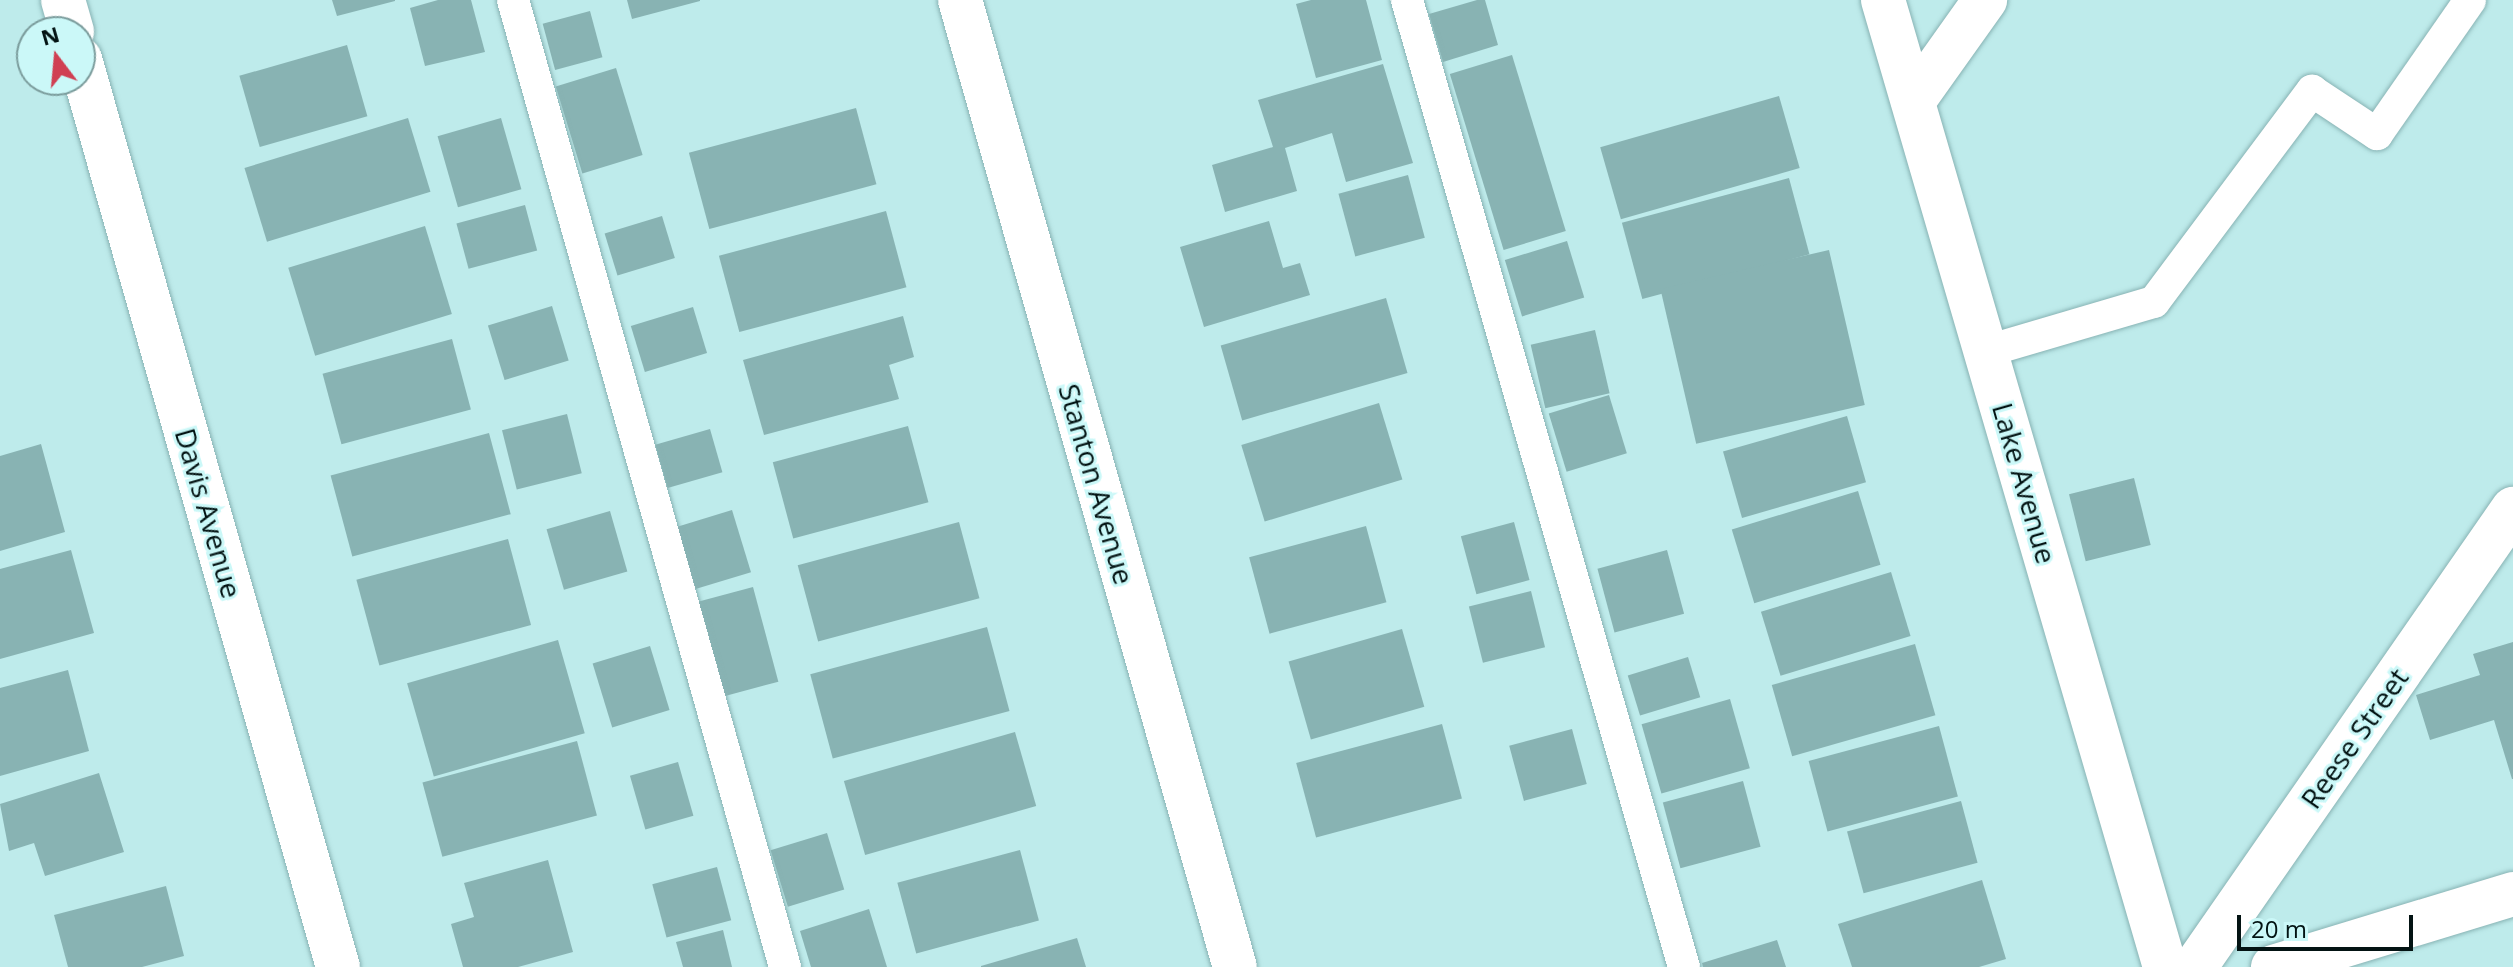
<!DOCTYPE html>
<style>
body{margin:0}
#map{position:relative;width:2513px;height:967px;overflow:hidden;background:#beebeb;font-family:"Open Sans",sans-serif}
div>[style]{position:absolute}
.building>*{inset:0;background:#88b3b3;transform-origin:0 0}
.roads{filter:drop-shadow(0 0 2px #88b3b4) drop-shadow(0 0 2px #88b3b4)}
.service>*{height:32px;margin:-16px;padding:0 16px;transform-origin:16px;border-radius:16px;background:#fff}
.minor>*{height:44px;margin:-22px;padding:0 22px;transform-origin:22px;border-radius:22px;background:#fff}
.tertiary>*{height:44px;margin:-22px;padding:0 22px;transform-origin:22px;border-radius:22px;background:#fff}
span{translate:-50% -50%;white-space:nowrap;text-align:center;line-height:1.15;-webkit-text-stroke:6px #cbf8f8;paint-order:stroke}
.street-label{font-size:28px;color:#031313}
.north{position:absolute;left:16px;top:16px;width:80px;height:80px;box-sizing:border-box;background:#cbf8f8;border:2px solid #7b9c9c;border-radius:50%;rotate:344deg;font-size:22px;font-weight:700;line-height:32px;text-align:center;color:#031313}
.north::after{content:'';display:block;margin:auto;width:28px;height:36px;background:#d04053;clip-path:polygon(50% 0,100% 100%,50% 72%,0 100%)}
.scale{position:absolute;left:2237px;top:915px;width:176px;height:36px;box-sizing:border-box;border:4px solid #031313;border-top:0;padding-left:10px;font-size:24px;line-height:28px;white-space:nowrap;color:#031313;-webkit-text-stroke:6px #cbf8f8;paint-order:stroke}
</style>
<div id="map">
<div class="building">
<div style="clip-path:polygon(332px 0,395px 0,395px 1px,337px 16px)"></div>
<div style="clip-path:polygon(438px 0,471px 0,485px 52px,425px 66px,410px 8px)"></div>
<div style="clip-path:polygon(627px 0,700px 0,700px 1px,632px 19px)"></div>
<div style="clip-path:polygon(1311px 0,1366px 0,1382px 60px,1316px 78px,1296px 4px)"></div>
<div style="clip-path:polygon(1477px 0,1485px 0,1498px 45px,1443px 62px,1429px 14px)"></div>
<div style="left:590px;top:11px;width:48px;height:49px;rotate:75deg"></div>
<div style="left:347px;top:45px;width:74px;height:112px;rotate:74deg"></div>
<div style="left:1512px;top:55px;width:184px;height:65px;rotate:73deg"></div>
<div style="clip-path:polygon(1383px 64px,1413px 163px,1346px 182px,1332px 133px,1285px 148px,1297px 191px,1225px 212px,1212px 165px,1273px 147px,1258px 100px)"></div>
<div style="left:616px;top:68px;width:91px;height:63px;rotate:73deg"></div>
<div style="left:1779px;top:96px;width:75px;height:186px;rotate:74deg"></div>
<div style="left:856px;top:108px;width:79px;height:173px;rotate:75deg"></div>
<div style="left:408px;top:118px;width:77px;height:171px;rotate:73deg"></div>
<div style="left:501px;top:118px;width:74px;height:66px;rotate:74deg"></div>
<div style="left:1408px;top:175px;width:65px;height:72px;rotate:75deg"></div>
<div style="left:1789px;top:178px;width:79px;height:173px;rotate:75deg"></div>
<div style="left:525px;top:205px;width:47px;height:71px;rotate:75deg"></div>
<div style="left:886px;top:211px;width:79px;height:173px;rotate:75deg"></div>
<div style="left:662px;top:216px;width:44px;height:60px;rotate:73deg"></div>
<div style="clip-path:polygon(1269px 221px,1283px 268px,1300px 263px,1310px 295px,1204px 327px,1180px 247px)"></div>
<div style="left:425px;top:226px;width:92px;height:143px;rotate:73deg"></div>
<div style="left:1567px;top:241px;width:59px;height:65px;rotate:73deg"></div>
<div style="left:1829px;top:250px;width:159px;height:173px;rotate:77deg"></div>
<div style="left:1386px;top:298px;width:78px;height:172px;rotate:74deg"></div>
<div style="left:552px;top:306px;width:57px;height:67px;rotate:73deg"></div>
<div style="left:693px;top:307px;width:48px;height:65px;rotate:73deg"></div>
<div style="clip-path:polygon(903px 316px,914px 357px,889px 365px,899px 399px,764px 435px,743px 360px)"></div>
<div style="left:1595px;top:330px;width:65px;height:66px;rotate:77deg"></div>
<div style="left:452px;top:339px;width:73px;height:134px;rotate:75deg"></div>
<div style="left:1609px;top:395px;width:61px;height:63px;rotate:73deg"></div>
<div style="left:1379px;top:403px;width:80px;height:144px;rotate:73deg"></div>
<div style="left:567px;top:414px;width:61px;height:67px;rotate:76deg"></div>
<div style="left:1847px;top:416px;width:69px;height:129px;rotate:74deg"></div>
<div style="left:908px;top:426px;width:79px;height:140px;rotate:75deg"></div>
<div style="left:710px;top:429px;width:45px;height:57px;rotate:74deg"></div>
<div style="left:489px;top:433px;width:84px;height:164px;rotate:75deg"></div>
<div style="clip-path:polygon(41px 444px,65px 532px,0 551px,0 456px)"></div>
<div style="left:2134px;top:478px;width:69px;height:67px;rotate:76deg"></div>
<div style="left:1858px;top:491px;width:77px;height:132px;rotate:73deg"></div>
<div style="left:732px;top:510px;width:65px;height:58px;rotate:73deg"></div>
<div style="left:610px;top:511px;width:63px;height:66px;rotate:74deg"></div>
<div style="left:959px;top:522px;width:79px;height:167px;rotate:75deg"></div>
<div style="left:1514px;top:522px;width:60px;height:55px;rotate:75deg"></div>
<div style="left:1366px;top:526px;width:79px;height:121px;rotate:75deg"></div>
<div style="left:508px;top:539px;width:89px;height:157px;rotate:75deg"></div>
<div style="clip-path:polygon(71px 550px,94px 633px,0 659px,0 569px)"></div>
<div style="left:1667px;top:550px;width:66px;height:72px;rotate:75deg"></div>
<div style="left:1891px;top:572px;width:67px;height:136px;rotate:73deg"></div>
<div style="left:753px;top:587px;width:98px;height:57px;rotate:75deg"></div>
<div style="left:1531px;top:591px;width:58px;height:64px;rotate:76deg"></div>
<div style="left:987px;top:627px;width:87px;height:183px;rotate:75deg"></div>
<div style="left:1402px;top:629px;width:81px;height:118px;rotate:74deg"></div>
<div style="left:558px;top:640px;width:97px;height:157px;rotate:74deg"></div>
<div style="clip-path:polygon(2513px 642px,2513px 779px,2512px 779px,2494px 720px,2430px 740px,2416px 695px,2480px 675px,2473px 654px)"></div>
<div style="left:1915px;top:644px;width:74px;height:149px;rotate:74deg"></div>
<div style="left:650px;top:646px;width:67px;height:60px;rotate:73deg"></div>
<div style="left:1688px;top:657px;width:42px;height:63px;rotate:73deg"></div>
<div style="clip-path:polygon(68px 670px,89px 751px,0 776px,0 688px)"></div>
<div style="left:1730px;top:699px;width:72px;height:92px;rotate:74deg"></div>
<div style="left:1442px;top:724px;width:77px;height:151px;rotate:75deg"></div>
<div style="left:1939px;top:726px;width:73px;height:135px;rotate:75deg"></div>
<div style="left:1572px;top:729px;width:57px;height:65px;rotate:75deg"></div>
<div style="left:1015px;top:732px;width:77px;height:178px;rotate:74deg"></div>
<div style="left:577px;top:741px;width:77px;height:160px;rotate:75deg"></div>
<div style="left:678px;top:762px;width:56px;height:50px;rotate:74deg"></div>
<div style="clip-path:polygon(99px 773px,124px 852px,45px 876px,34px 843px,9px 851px,0 804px)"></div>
<div style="left:1743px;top:781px;width:68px;height:83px;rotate:75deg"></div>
<div style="left:1961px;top:801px;width:64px;height:118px;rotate:75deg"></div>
<div style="left:827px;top:833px;width:59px;height:59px;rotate:73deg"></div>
<div style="left:1020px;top:850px;width:73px;height:127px;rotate:75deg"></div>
<div style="clip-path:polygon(548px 860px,573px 952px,518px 967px,463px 967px,451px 924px,474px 917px,464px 883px)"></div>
<div style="left:717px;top:867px;width:55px;height:67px;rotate:75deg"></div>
<div style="clip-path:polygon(1982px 880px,2006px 959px,1979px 967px,1852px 967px,1838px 924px)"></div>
<div style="clip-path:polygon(166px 886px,184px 956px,142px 967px,68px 967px,54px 915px)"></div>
<div style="clip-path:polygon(869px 909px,887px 967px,811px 967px,800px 931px)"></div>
<div style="clip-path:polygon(723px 930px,732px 967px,683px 967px,676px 942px)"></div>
<div style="clip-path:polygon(1077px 938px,1086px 967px,981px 967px,981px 966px)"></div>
<div style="clip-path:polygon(1777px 940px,1786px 967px,1703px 967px,1702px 963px)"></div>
</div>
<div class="roads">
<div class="service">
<div style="left:513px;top:0;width:1005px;rotate:74.29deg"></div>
<div style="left:1407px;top:0;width:1006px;rotate:74.02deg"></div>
<div style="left:1987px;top:351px;width:174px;rotate:-16.4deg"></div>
<div style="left:2154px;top:302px;width:264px;rotate:-53.2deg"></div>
<div style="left:2312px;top:91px;width:78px;rotate:33.5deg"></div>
<div style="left:2377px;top:134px;width:163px;rotate:-55.2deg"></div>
</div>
<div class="minor">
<div style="left:63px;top:0;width:33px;rotate:74deg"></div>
<div style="left:960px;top:0;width:1005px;rotate:74.13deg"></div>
<div style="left:1883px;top:0;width:1007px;rotate:73.74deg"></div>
<div style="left:80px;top:59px;width:944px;rotate:74.14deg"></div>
<div style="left:1914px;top:100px;width:123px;rotate:-54.6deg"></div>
<div style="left:2195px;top:967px;width:558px;rotate:-55.23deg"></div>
</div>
<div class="tertiary">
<div style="left:2273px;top:967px;width:251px;rotate:-16.9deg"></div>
</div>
</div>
<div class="street-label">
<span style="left:2025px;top:483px;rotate:74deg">Lake Avenue</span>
<span style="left:1097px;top:484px;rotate:74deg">Stanton Avenue</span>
<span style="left:209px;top:513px;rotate:74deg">Davis Avenue</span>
<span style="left:2354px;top:738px;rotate:-55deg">Reese Street</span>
</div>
<div class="north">N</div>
<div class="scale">20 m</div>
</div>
